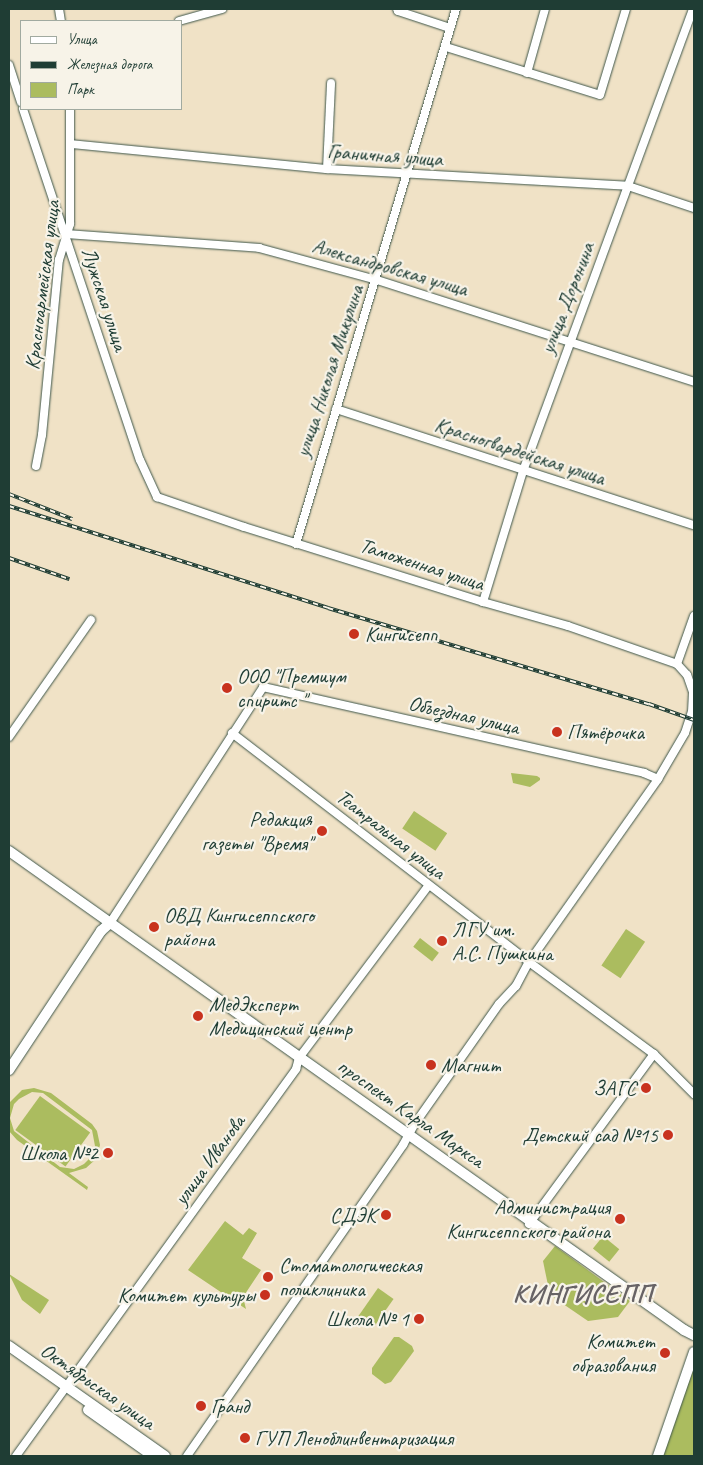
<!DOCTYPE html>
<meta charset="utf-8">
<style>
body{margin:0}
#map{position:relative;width:703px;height:1465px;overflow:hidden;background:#f0e2c6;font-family:Caveat,sans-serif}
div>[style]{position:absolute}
.green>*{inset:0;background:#abbc5f;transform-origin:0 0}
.roads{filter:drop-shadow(0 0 1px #3e564a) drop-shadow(0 0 1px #3e564a)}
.street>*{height:8px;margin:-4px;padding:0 4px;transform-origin:4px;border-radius:4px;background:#fff}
.secondary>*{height:10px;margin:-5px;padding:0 5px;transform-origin:5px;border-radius:5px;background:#fff}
.rail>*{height:4px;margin-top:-2px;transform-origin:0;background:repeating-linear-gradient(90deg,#f7f3e8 0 5.5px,#1f3d34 0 11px);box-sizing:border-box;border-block:1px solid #1f3d34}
.dots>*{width:14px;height:14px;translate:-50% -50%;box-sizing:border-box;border:2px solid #f7f3e8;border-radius:50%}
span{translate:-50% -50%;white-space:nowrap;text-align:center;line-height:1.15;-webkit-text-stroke:4.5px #f7f3e8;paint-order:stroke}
.street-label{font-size:21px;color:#1f3d34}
.poi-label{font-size:21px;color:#1f3d34}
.left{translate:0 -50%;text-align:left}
.right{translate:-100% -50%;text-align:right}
.district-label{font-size:26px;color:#676365;font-weight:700;letter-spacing:1px}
.frame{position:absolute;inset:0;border:10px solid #1f3d34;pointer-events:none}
.legend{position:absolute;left:20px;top:20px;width:162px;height:90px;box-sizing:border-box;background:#f7f3e8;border:1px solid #a1aaa0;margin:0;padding:6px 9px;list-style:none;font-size:15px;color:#1f3d34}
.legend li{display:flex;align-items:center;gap:10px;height:25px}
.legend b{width:25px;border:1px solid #a1aaa0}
</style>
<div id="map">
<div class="green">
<div style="clip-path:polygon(511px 773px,537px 776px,540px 778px,540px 780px,530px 787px,513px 783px)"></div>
<div style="left:414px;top:811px;width:40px;height:21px;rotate:34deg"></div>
<div style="left:626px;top:929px;width:23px;height:44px;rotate:34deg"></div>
<div style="left:420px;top:938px;width:24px;height:11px;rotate:38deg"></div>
<div style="clip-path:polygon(evenodd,34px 1088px,51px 1093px,92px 1124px,97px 1131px,100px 1145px,96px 1159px,86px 1168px,69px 1173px,88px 1187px,87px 1190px,17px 1140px,9px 1131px,9px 1103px,22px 1090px,34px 1088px,32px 1092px,43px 1093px,92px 1130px,95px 1146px,92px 1156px,84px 1164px,74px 1169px,60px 1167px,14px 1131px,10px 1118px,14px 1104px,19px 1099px,32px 1092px)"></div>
<div style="left:40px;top:1096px;width:62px;height:42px;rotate:36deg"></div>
<div style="clip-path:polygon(225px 1221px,243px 1235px,249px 1228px,257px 1233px,242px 1258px,261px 1270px,243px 1297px,246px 1309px,188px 1270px)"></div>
<div style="left:603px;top:1236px;width:21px;height:16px;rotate:39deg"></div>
<div style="clip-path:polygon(555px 1246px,630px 1301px,618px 1317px,588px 1321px,550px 1295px,543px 1261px)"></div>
<div style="clip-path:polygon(9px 1274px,49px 1300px,40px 1314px,22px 1300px)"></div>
<div style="left:378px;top:1288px;width:19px;height:35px;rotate:35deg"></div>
<div style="clip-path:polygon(394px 1337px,399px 1337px,412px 1346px,414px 1351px,391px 1382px,385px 1384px,372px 1374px,372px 1368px)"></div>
<div style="clip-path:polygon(694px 1357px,694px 1456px,658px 1456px)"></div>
</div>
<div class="roads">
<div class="street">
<div style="left:59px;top:9px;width:12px;rotate:81deg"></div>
<div style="left:397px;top:9px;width:2px;rotate:63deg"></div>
<div style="left:398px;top:11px;width:55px;rotate:18.1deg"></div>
<div style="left:179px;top:21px;width:45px;rotate:-15.6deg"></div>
<div style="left:446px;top:47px;width:161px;rotate:17.3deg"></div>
<div style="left:600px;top:95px;width:90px;rotate:-73.2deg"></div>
<div style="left:9px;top:65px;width:39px;rotate:72deg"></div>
<div style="left:527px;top:73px;width:66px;rotate:-74.3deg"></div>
<div style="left:23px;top:109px;width:370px;rotate:71.6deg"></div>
<div style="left:140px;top:460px;width:41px;rotate:65.3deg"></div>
<div style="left:157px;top:497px;width:92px;rotate:19deg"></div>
<div style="left:244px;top:527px;width:250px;rotate:17.4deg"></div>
<div style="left:483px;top:602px;width:88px;rotate:15.8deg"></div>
<div style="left:568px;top:626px;width:115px;rotate:19.2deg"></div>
<div style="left:71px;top:144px;width:257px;rotate:5.6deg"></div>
<div style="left:327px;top:169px;width:301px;rotate:3.2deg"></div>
<div style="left:628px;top:186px;width:70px;rotate:18.4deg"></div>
<div style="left:327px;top:169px;width:86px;rotate:-87.3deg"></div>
<div style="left:66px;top:234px;width:194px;rotate:4.1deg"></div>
<div style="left:259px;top:248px;width:122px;rotate:15.2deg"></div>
<div style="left:377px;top:280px;width:333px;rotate:17.8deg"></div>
<div style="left:336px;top:409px;width:376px;rotate:18deg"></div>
<div style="left:36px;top:466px;width:32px;rotate:-79deg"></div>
<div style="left:42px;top:435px;width:176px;rotate:-84.5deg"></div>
<div style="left:59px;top:260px;width:38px;rotate:-73deg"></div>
<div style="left:70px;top:224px;width:115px;rotate:-90deg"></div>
<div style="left:296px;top:544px;width:558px;rotate:-73.35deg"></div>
<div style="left:483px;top:602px;width:137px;rotate:-73deg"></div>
<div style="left:523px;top:471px;width:492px;rotate:-69.8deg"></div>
<div style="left:677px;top:664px;width:51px;rotate:-70.5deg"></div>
<div style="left:232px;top:733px;width:375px;rotate:37.6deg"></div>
<div style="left:529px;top:962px;width:155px;rotate:36.4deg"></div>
<div style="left:654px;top:1054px;width:57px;rotate:45deg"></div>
<div style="left:9px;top:737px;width:143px;rotate:-55deg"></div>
<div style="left:110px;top:923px;width:281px;rotate:-57deg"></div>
<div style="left:263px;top:687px;width:391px;rotate:12.7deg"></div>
<div style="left:644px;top:773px;width:15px;rotate:23deg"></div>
<div style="left:529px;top:1224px;width:211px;rotate:-53.7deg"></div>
<div style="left:16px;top:1456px;width:478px;rotate:-54.1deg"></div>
<div style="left:296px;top:1069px;width:11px;rotate:-75deg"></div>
<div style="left:299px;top:1058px;width:216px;rotate:-53.1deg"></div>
<div style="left:187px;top:1456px;width:379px;rotate:-55.2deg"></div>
<div style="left:403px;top:1145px;width:23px;rotate:-61deg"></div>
<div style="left:414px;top:1125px;width:148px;rotate:-54.9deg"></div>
<div style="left:499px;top:1004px;width:25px;rotate:-47deg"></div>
<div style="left:516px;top:986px;width:27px;rotate:-62deg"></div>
<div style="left:529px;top:962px;width:224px;rotate:-54.8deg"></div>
<div style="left:658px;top:779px;width:53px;rotate:-59.6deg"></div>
<div style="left:685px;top:733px;width:22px;rotate:-72deg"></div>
<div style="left:692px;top:712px;width:20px;rotate:-87deg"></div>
<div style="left:693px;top:692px;width:18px;rotate:-109deg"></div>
<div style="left:687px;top:675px;width:15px;rotate:-132deg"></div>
</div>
<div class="secondary">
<div style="left:9px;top:851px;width:828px;rotate:35.36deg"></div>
<div style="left:684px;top:1330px;width:11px;rotate:27deg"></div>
<div style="left:9px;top:1070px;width:167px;rotate:-56.5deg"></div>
<div style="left:101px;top:931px;width:12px;rotate:-42deg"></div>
<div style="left:9px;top:1346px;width:191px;rotate:35.2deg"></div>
<div style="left:88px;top:1410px;width:80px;rotate:35.3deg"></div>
<div style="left:658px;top:1456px;width:110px;rotate:-70.9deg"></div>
</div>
</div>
<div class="rail">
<div style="left:9px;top:494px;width:68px;rotate:21.6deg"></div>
<div style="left:9px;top:506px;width:335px;rotate:17.7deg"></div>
<div style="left:328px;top:608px;width:335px;rotate:16.7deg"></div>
<div style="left:649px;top:704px;width:48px;rotate:19.6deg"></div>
<div style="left:9px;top:558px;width:64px;rotate:19.3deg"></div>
</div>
<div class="dots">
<div style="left:354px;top:634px;background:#c8321e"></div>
<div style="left:227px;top:688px;background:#c8321e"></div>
<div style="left:557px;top:732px;background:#c8321e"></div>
<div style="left:322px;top:831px;background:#c8321e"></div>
<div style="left:154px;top:927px;background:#c8321e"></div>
<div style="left:442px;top:941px;background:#c8321e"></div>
<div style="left:198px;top:1016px;background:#c8321e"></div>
<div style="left:431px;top:1065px;background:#c8321e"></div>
<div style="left:646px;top:1088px;background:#c8321e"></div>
<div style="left:668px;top:1135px;background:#c8321e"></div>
<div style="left:108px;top:1153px;background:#c8321e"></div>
<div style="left:386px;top:1215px;background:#c8321e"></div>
<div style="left:620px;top:1219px;background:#c8321e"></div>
<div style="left:268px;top:1277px;background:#c8321e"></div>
<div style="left:265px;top:1295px;background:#c8321e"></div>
<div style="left:419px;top:1319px;background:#c8321e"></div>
<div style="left:665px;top:1353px;background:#c8321e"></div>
<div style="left:201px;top:1406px;background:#c8321e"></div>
<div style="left:245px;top:1438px;background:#c8321e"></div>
</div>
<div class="street-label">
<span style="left:385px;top:155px;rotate:4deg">Граничная улица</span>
<span style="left:390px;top:267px;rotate:16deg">Александровская улица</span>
<span style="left:42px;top:285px;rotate:-83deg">Красноармейская улица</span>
<span style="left:567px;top:298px;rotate:-69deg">улица Доронина</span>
<span style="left:105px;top:299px;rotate:72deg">Лужская улица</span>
<span style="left:329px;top:371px;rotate:-72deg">улица Николая Микулина</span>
<span style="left:520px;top:451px;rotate:18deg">Красногвардейская улица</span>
<span style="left:422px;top:564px;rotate:18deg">Таможенная улица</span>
<span style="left:464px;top:715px;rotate:13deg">Объездная улица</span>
<span style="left:391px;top:834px;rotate:38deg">Театральная улица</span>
<span style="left:411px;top:1113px;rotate:35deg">проспект Карла Маркса</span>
<span style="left:209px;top:1160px;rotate:-54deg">улица Иванова</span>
<span style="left:98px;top:1386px;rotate:35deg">Октябрьская улица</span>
</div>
<div class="poi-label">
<span class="left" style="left:365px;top:634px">Кингисепп</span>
<span class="left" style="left:237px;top:688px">ООО "Премиум<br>спиритс "</span>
<span class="left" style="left:567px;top:732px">Пятёрочка</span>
<span class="right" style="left:312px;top:831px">Редакция<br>газеты "Время"</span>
<span class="left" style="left:164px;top:927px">ОВД Кингисеппского<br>района</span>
<span class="left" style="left:452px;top:941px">ЛГУ им.<br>А.С. Пушкина</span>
<span class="left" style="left:209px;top:1016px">МедЭксперт<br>Медицинский центр</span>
<span class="left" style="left:441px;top:1065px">Магнит</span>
<span class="right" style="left:636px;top:1088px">ЗАГС</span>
<span class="right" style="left:658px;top:1135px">Детский сад №15</span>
<span class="right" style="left:98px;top:1153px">Школа №2</span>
<span class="right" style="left:610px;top:1219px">Администрация<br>Кингисеппского района</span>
<span class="right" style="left:376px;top:1215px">СДЭК</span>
<span class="left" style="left:279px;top:1277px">Стоматологическая<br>поликлиника</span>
<span class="right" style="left:255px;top:1295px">Комитет культуры</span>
<span class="right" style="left:409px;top:1319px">Школа № 1</span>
<span class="right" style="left:655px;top:1353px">Комитет<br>образования</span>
<span class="left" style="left:211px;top:1406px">Гранд</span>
<span class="left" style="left:255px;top:1438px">ГУП Леноблинвентаризация</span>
</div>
<div class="district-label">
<span style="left:583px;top:1294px">КИНГИСЕПП</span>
</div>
<div class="frame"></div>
<ul class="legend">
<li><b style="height:6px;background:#fff"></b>Улица</li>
<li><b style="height:6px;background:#1f3d34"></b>Железная дорога</li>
<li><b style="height:14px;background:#abbc5f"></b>Парк</li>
</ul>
</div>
